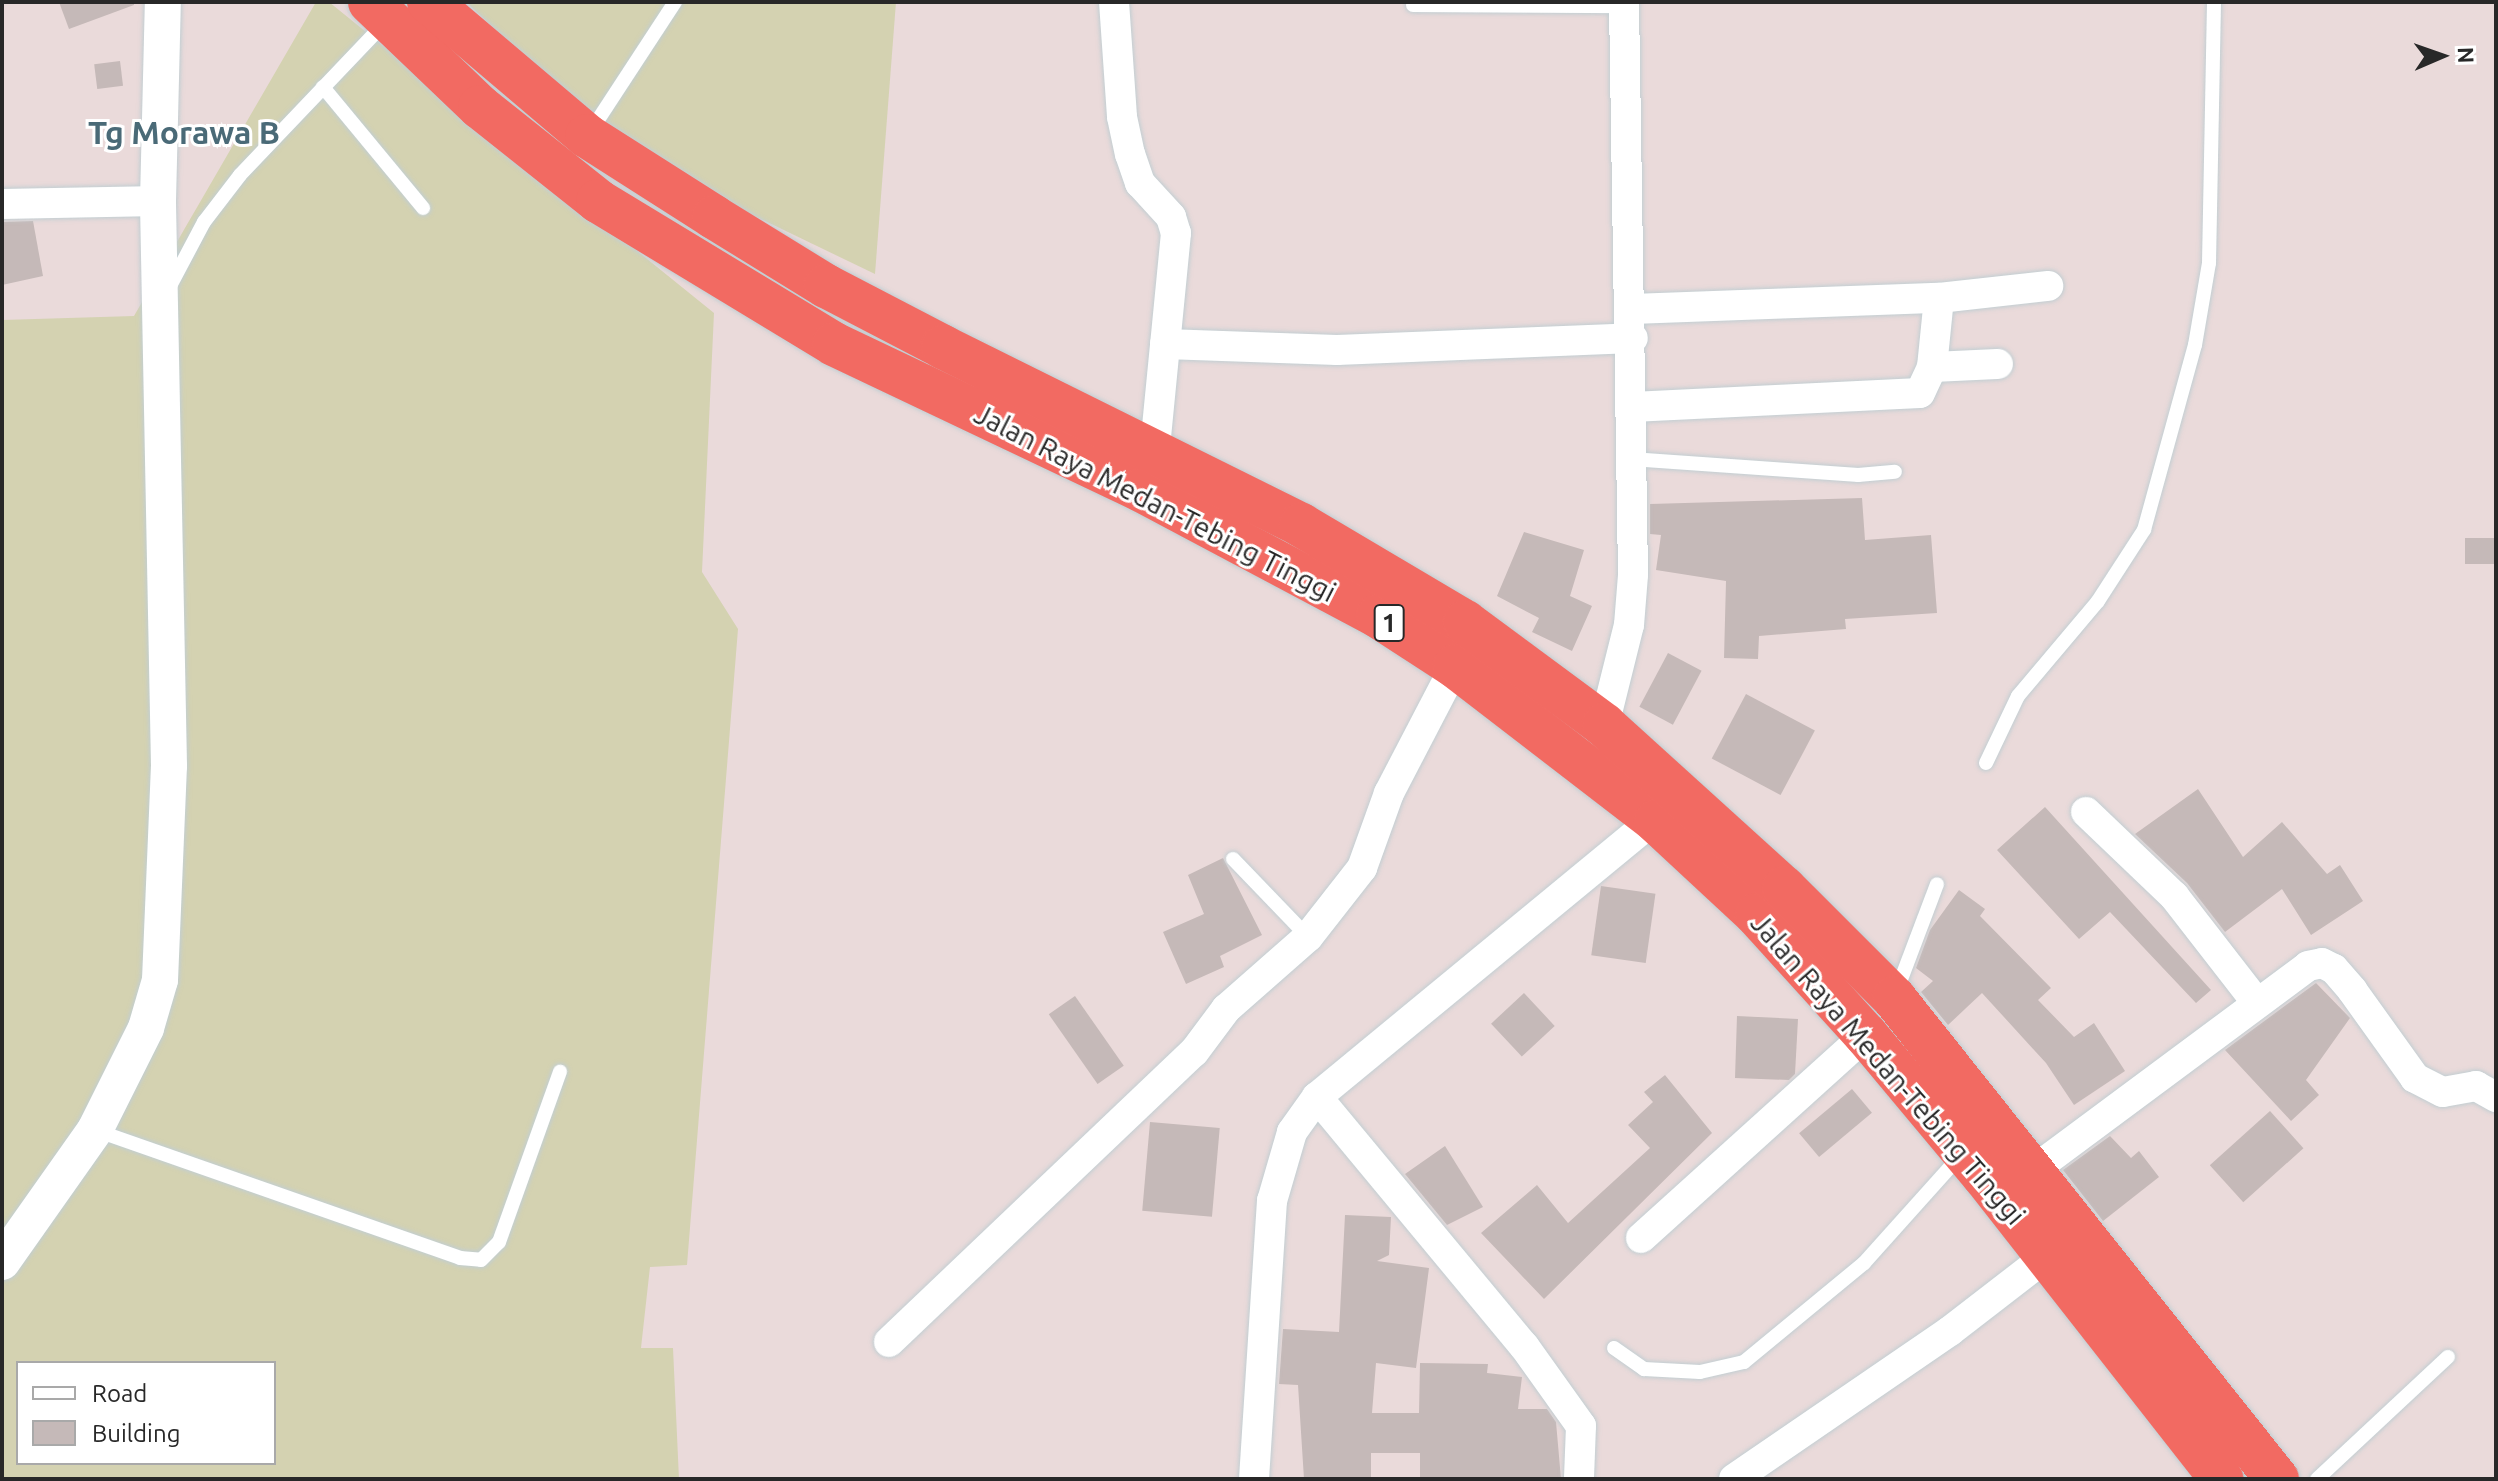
<!DOCTYPE html>
<style>
body{margin:0}
#map{position:relative;width:2498px;height:1481px;overflow:hidden;background:#eadada;font-family:Ubuntu,sans-serif}
div>[style]{position:absolute}
.cemetery>*{inset:0;background:#d4d2b1}
.building>*{inset:0;background:#c5b9b8;transform-origin:0 0}
.roads{filter:drop-shadow(0 0 2px #c2ced2) drop-shadow(0 0 2px #c2ced2)}
.service>*{height:14px;margin:-7px;padding:0 7px;transform-origin:7px;border-radius:7px;background:#fff}
.minor>*{height:30px;margin:-15px;padding:0 15px;transform-origin:15px;border-radius:15px;background:#fff}
.tertiary>*{height:36px;margin:-18px;padding:0 18px;transform-origin:18px;border-radius:18px;background:#fff}
.trunk>*{height:44px;margin:-22px;padding:0 22px;transform-origin:22px;border-radius:22px;background:#f26a62}
span{translate:-50% -50%;white-space:nowrap;text-align:center;line-height:1.15;-webkit-text-stroke:6px #fff;paint-order:stroke}
.shield-label span{padding:2px 6px;background:#fff;border:2px solid;border-radius:6px;-webkit-text-stroke-width:0}
.shield-label{font-size:26px;color:#282828;font-weight:700}
.street-label{font-size:28px;color:#282828}
.quarter-label{font-size:32px;color:#4a6a77;font-weight:700}
.frame{position:absolute;inset:0;border:4px solid #282828;pointer-events:none}
.legend{position:absolute;left:16px;top:1361px;width:260px;height:104px;box-sizing:border-box;background:#fff;border:2px solid #a9a9a9;margin:0;padding:10px 14px;list-style:none;font-size:24px;color:#282828}
.legend li{display:flex;align-items:center;gap:16px;height:40px}
.legend b{width:40px;border:2px solid #a9a9a9}
.north{position:absolute;left:2402px;top:16px;width:80px;height:80px;-webkit-text-stroke:6px #fff;paint-order:stroke;rotate:88deg;font-size:22px;font-weight:700;line-height:32px;text-align:center;color:#282828}
.north::after{content:'';display:block;margin:auto;width:28px;height:36px;background:#282828;clip-path:polygon(50% 0,100% 100%,50% 72%,0 100%)}
</style>
<div id="map">
<div class="cemetery">
<div style="clip-path:polygon(evenodd,316px 2px,329px 2px,714px 313px,702px 572px,738px 629px,687px 1265px,650px 1267px,641px 1348px,673px 1348px,679px 1479px,2px 1479px,2px 320px,134px 316px,316px 2px,18px 1363px,274px 1363px,274px 1463px,18px 1463px,18px 1363px)"></div>
<div style="clip-path:polygon(466px 2px,896px 2px,875px 274px,709px 194px,569px 98px)"></div>
</div>
<div class="building">
<div style="clip-path:polygon(59px 2px,134px 2px,134px 5px,69px 29px)"></div>
<div style="left:120px;top:61px;width:25px;height:26px;rotate:83deg"></div>
<div style="clip-path:polygon(33px 221px,43px 276px,2px 285px,2px 222px)"></div>
<div style="clip-path:polygon(1862px 498px,1865px 540px,1931px 535px,1937px 613px,1845px 619px,1846px 629px,1759px 636px,1758px 659px,1724px 658px,1726px 581px,1656px 570px,1661px 535px,1650px 534px,1650px 504px)"></div>
<div style="clip-path:polygon(1524px 532px,1584px 550px,1570px 596px,1592px 606px,1572px 651px,1532px 632px,1539px 618px,1497px 596px)"></div>
<div style="left:2496px;top:538px;width:26px;height:31px;rotate:90deg"></div>
<div style="left:1668px;top:653px;width:38px;height:61px;rotate:28deg"></div>
<div style="left:1746px;top:694px;width:78px;height:73px;rotate:28deg"></div>
<div style="clip-path:polygon(2198px 789px,2243px 857px,2282px 822px,2327px 874px,2340px 865px,2363px 901px,2311px 935px,2282px 889px,2225px 932px,2187px 883px,2135px 834px)"></div>
<div style="clip-path:polygon(2045px 807px,2211px 990px,2196px 1003px,2110px 912px,2079px 939px,1997px 850px)"></div>
<div style="clip-path:polygon(1223px 858px,1262px 935px,1220px 956px,1224px 967px,1186px 984px,1163px 932px,1204px 914px,1188px 875px)"></div>
<div style="left:1601px;top:886px;width:55px;height:70px;rotate:8deg"></div>
<div style="clip-path:polygon(1959px 890px,1985px 909px,1980px 916px,2051px 988px,2038px 1000px,2074px 1037px,2094px 1023px,2125px 1071px,2074px 1105px,2046px 1063px,1982px 993px,1948px 1025px,1921px 992px,1933px 981px,1916px 968px,1930px 930px)"></div>
<div style="clip-path:polygon(2316px 983px,2350px 1018px,2306px 1080px,2319px 1095px,2291px 1121px,2225px 1050px)"></div>
<div style="left:1524px;top:993px;width:45px;height:45px;rotate:47deg"></div>
<div style="left:1075px;top:996px;width:85px;height:32px;rotate:55deg"></div>
<div style="clip-path:polygon(1737px 1016px,1798px 1019px,1795px 1074px,1789px 1080px,1735px 1078px)"></div>
<div style="clip-path:polygon(1665px 1075px,1712px 1133px,1544px 1299px,1481px 1233px,1537px 1185px,1568px 1223px,1650px 1148px,1628px 1125px,1653px 1102px,1644px 1092px)"></div>
<div style="left:1852px;top:1089px;width:31px;height:69px;rotate:50deg"></div>
<div style="left:2270px;top:1111px;width:50px;height:81px;rotate:48deg"></div>
<div style="left:1150px;top:1122px;width:70px;height:89px;rotate:5deg"></div>
<div style="clip-path:polygon(2110px 1136px,2131px 1158px,2139px 1151px,2159px 1177px,2103px 1221px,2063px 1170px)"></div>
<div style="clip-path:polygon(1445px 1146px,1483px 1207px,1447px 1225px,1405px 1174px)"></div>
<div style="clip-path:polygon(1345px 1215px,1391px 1217px,1389px 1255px,1377px 1261px,1429px 1268px,1416px 1368px,1376px 1363px,1372px 1413px,1419px 1413px,1420px 1363px,1488px 1364px,1487px 1373px,1522px 1377px,1518px 1409px,1547px 1409px,1556px 1422px,1561px 1479px,1420px 1479px,1420px 1453px,1371px 1453px,1371px 1479px,1304px 1479px,1298px 1385px,1279px 1384px,1283px 1329px,1339px 1332px)"></div>
</div>
<div class="roads">
<div class="service">
<div style="left:1413px;top:5px;width:211px;rotate:0.3deg"></div>
<div style="left:323px;top:87px;width:157px;rotate:50.4deg"></div>
<div style="left:590px;top:132px;width:155px;rotate:-56.8deg"></div>
<div style="left:169px;top:288px;width:75px;rotate:-62.1deg"></div>
<div style="left:204px;top:222px;width:59px;rotate:-52.5deg"></div>
<div style="left:240px;top:175px;width:210px;rotate:-46.4deg"></div>
<div style="left:1631px;top:459px;width:228px;rotate:4deg"></div>
<div style="left:1858px;top:475px;width:37px;rotate:-5deg"></div>
<div style="left:1986px;top:763px;width:74px;rotate:-64.5deg"></div>
<div style="left:2018px;top:696px;width:124px;rotate:-49.9deg"></div>
<div style="left:2098px;top:601px;width:85px;rotate:-57.1deg"></div>
<div style="left:2144px;top:530px;width:192px;rotate:-74.6deg"></div>
<div style="left:2195px;top:345px;width:83px;rotate:-80.3deg"></div>
<div style="left:2209px;top:263px;width:261px;rotate:-88.9deg"></div>
<div style="left:1233px;top:859px;width:108px;rotate:46.1deg"></div>
<div style="left:1897px;top:990px;width:113px;rotate:-69.3deg"></div>
<div style="left:95px;top:1130px;width:387px;rotate:19.3deg"></div>
<div style="left:460px;top:1258px;width:21px;rotate:5deg"></div>
<div style="left:481px;top:1260px;width:25px;rotate:-45deg"></div>
<div style="left:499px;top:1242px;width:181px;rotate:-70.3deg"></div>
<div style="left:1614px;top:1348px;width:37px;rotate:35deg"></div>
<div style="left:1644px;top:1369px;width:56px;rotate:3.1deg"></div>
<div style="left:1700px;top:1372px;width:45px;rotate:-12.8deg"></div>
<div style="left:1744px;top:1362px;width:156px;rotate:-39.5deg"></div>
<div style="left:1864px;top:1263px;width:145px;rotate:-48.1deg"></div>
<div style="left:2317px;top:1479px;width:179px;rotate:-43deg"></div>
</div>
<div class="minor">
<div style="left:1114px;top:2px;width:115px;rotate:86deg"></div>
<div style="left:1122px;top:117px;width:38px;rotate:78deg"></div>
<div style="left:1130px;top:154px;width:31px;rotate:71deg"></div>
<div style="left:1140px;top:183px;width:46px;rotate:47.6deg"></div>
<div style="left:1171px;top:217px;width:17px;rotate:73deg"></div>
<div style="left:1176px;top:233px;width:216px;rotate:95.6deg"></div>
<div style="left:2px;top:204px;width:156px;rotate:-1.1deg"></div>
<div style="left:1632px;top:309px;width:307px;rotate:-2.1deg"></div>
<div style="left:1939px;top:298px;width:110px;rotate:-6.3deg"></div>
<div style="left:1165px;top:344px;width:172px;rotate:2deg"></div>
<div style="left:1337px;top:350px;width:296px;rotate:-2.3deg"></div>
<div style="left:1932px;top:367px;width:66px;rotate:-2.6deg"></div>
<div style="left:1632px;top:407px;width:288px;rotate:-2.8deg"></div>
<div style="left:1920px;top:393px;width:29px;rotate:-65deg"></div>
<div style="left:1932px;top:367px;width:69px;rotate:-84.2deg"></div>
<div style="left:1604px;top:725px;width:103px;rotate:-76deg"></div>
<div style="left:1629px;top:625px;width:50px;rotate:-85.4deg"></div>
<div style="left:1633px;top:575px;width:573px;rotate:-90.9deg"></div>
<div style="left:2086px;top:812px;width:122px;rotate:43.7deg"></div>
<div style="left:2174px;top:896px;width:135px;rotate:52.2deg"></div>
<div style="left:1317px;top:1097px;width:324px;rotate:50.3deg"></div>
<div style="left:1524px;top:1346px;width:98px;rotate:54.5deg"></div>
<div style="left:1581px;top:1426px;width:53px;rotate:92.2deg"></div>
<div style="left:2031px;top:1172px;width:345px;rotate:-36.6deg"></div>
<div style="left:2308px;top:966px;width:14px;rotate:-12deg"></div>
<div style="left:2322px;top:963px;width:13px;rotate:27deg"></div>
<div style="left:2334px;top:969px;width:28px;rotate:49deg"></div>
<div style="left:2352px;top:990px;width:108px;rotate:54.4deg"></div>
<div style="left:2415px;top:1078px;width:31px;rotate:27deg"></div>
<div style="left:2443px;top:1092px;width:34px;rotate:-10deg"></div>
<div style="left:2476px;top:1086px;width:23px;rotate:29deg"></div>
<div style="left:1641px;top:1238px;width:303px;rotate:-42.1deg"></div>
<div style="left:889px;top:1342px;width:421px;rotate:-43.6deg"></div>
<div style="left:1194px;top:1052px;width:54px;rotate:-53.3deg"></div>
<div style="left:1226px;top:1009px;width:109px;rotate:-41.3deg"></div>
<div style="left:1308px;top:937px;width:88px;rotate:-52deg"></div>
<div style="left:1362px;top:868px;width:80px;rotate:-70.2deg"></div>
<div style="left:1389px;top:793px;width:143px;rotate:-62.5deg"></div>
<div style="left:1254px;top:1479px;width:279px;rotate:-86.3deg"></div>
<div style="left:1272px;top:1201px;width:72px;rotate:-73.8deg"></div>
<div style="left:1292px;top:1132px;width:43px;rotate:-54.5deg"></div>
<div style="left:1317px;top:1097px;width:456px;rotate:-39.5deg"></div>
<div style="left:1734px;top:1479px;width:262px;rotate:-34.4deg"></div>
<div style="left:1950px;top:1331px;width:123px;rotate:-37.7deg"></div>
</div>
<div class="tertiary">
<div style="left:2px;top:1262px;width:161px;rotate:-54.8deg"></div>
<div style="left:95px;top:1130px;width:114px;rotate:-63.4deg"></div>
<div style="left:146px;top:1028px;width:50px;rotate:-73.7deg"></div>
<div style="left:160px;top:980px;width:214px;rotate:-87.6deg"></div>
<div style="left:169px;top:766px;width:565px;rotate:-91.12deg"></div>
<div style="left:158px;top:201px;width:199px;rotate:-88.6deg"></div>
</div>
<div class="trunk">
<div style="left:370px;top:2px;width:152px;rotate:43.7deg"></div>
<div style="left:480px;top:107px;width:151px;rotate:38.5deg"></div>
<div style="left:598px;top:201px;width:276px;rotate:31.2deg"></div>
<div style="left:834px;top:344px;width:340px;rotate:25.4deg"></div>
<div style="left:1141px;top:490px;width:268px;rotate:28deg"></div>
<div style="left:1378px;top:616px;width:92px;rotate:33deg"></div>
<div style="left:1455px;top:666px;width:254px;rotate:37.6deg"></div>
<div style="left:1656px;top:821px;width:138px;rotate:42.9deg"></div>
<div style="left:1757px;top:915px;width:162px;rotate:47.8deg"></div>
<div style="left:1866px;top:1035px;width:184px;rotate:50.1deg"></div>
<div style="left:1984px;top:1176px;width:385px;rotate:51.9deg"></div>
<div style="left:429px;top:2px;width:207px;rotate:40.3deg"></div>
<div style="left:587px;top:136px;width:151px;rotate:32.5deg"></div>
<div style="left:714px;top:217px;width:132px;rotate:31.6deg"></div>
<div style="left:826px;top:286px;width:132px;rotate:27.5deg"></div>
<div style="left:943px;top:347px;width:400px;rotate:26.4deg"></div>
<div style="left:1301px;top:525px;width:191px;rotate:30.6deg"></div>
<div style="left:1465px;top:622px;width:173px;rotate:36.5deg"></div>
<div style="left:1604px;top:725px;width:243px;rotate:42.2deg"></div>
<div style="left:1784px;top:888px;width:156px;rotate:45deg"></div>
<div style="left:1894px;top:998px;width:615px;rotate:51.47deg"></div>
</div>
</div>
<div class="shield-label">
<span style="left:1389px;top:623px">1</span>
</div>
<div class="street-label">
<span style="left:1155px;top:503px;rotate:27deg">Jalan Raya Medan-Tebing Tinggi</span>
<span style="left:1888px;top:1069px;rotate:49deg">Jalan Raya Medan-Tebing Tinggi</span>
</div>
<div class="quarter-label">
<span style="left:184px;top:132px">Tg Morawa B</span>
</div>
<div class="frame"></div>
<ul class="legend">
<li><b style="height:10px;background:#fff"></b>Road</li>
<li><b style="height:22px;background:#c5b9b8"></b>Building</li>
</ul>
<div class="north">N</div>
</div>
